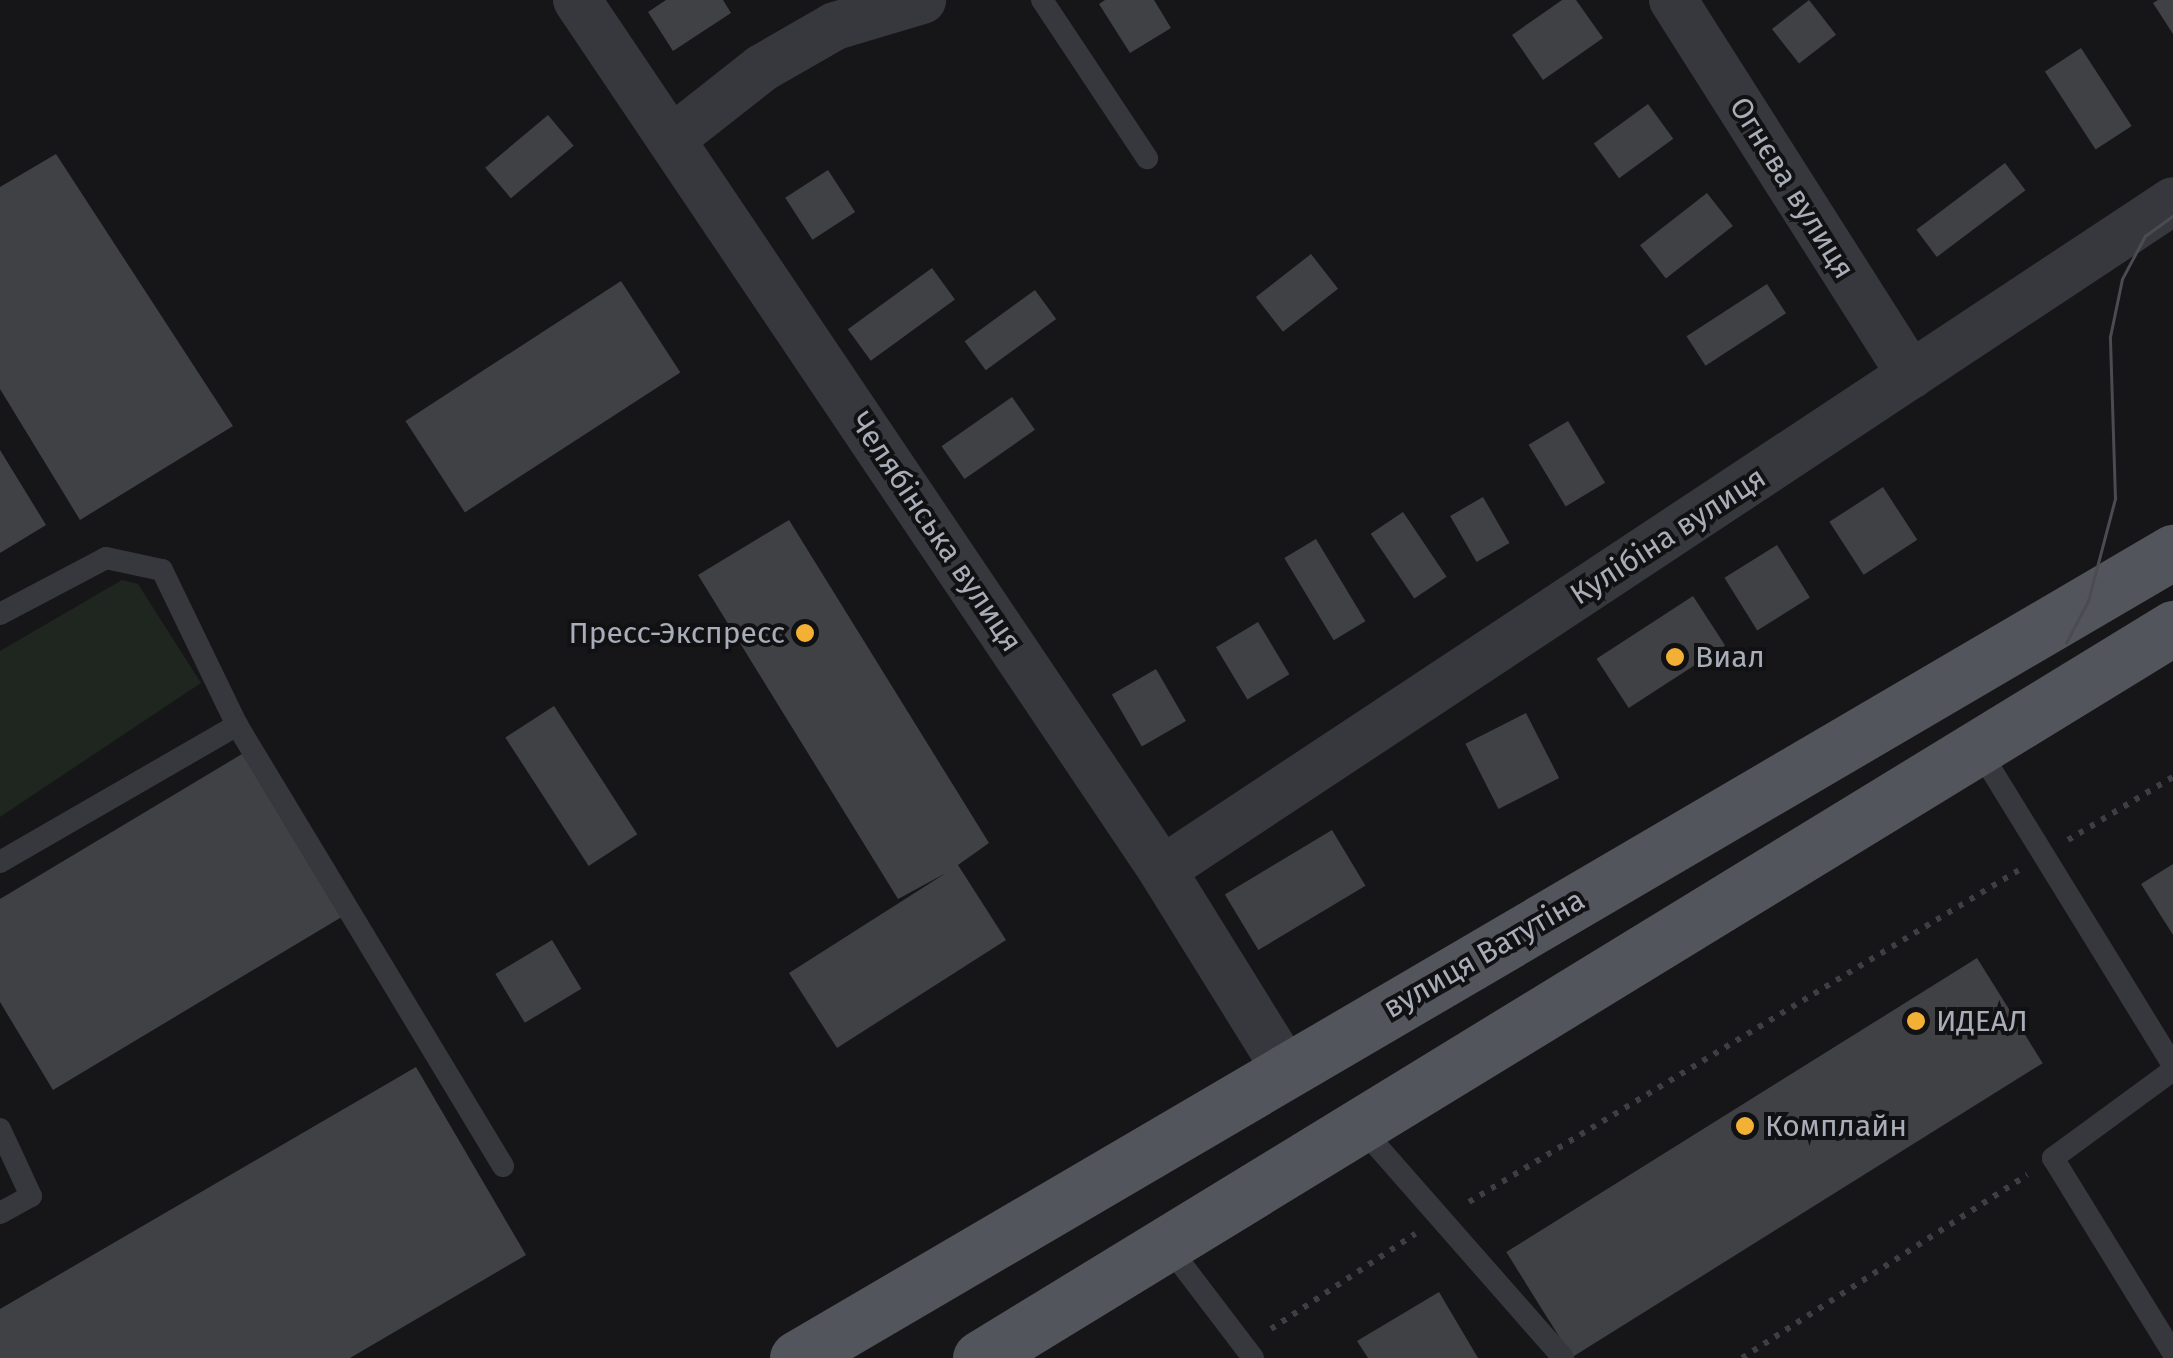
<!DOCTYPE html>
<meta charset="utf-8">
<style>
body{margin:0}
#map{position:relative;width:2173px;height:1358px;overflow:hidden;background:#161618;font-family:"Fira Sans",sans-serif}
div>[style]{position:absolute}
.green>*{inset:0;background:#1e261f}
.building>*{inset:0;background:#404145;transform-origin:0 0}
.path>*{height:6px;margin-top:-3px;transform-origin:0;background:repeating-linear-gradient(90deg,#3d3f44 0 5px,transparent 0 13px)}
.service>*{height:22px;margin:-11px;padding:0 11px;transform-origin:11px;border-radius:11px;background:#37383d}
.minor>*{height:48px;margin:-24px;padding:0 24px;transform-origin:24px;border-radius:24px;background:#37383d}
.primary>*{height:55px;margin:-27.5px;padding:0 27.5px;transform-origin:27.5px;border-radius:27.5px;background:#53555c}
.tram>*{height:2.5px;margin:-1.25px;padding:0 1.25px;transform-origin:1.25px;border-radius:1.25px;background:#4a4c52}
.dots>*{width:28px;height:28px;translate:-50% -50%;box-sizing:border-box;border:5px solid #111113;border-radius:50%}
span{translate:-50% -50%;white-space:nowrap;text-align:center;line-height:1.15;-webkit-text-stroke:8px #111113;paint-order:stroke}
.street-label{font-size:30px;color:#a8adb8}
.poi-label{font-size:30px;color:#a8adb8}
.right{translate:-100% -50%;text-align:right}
.left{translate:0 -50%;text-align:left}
</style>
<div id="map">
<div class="green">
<div style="clip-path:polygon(122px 580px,138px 584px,201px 683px,0 817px,0 651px)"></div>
</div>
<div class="building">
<div style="clip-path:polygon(666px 0,723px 0,731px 13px,673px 51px,648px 12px)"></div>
<div style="clip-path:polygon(1105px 0,1154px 0,1171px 28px,1130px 53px,1099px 4px)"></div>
<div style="clip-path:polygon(1562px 0,1576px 0,1603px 38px,1543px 80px,1512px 35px)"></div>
<div style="left:1809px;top:0;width:44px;height:47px;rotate:52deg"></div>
<div style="clip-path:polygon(2158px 0,2173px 0,2173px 34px,2153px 3px)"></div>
<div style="left:2081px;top:48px;width:93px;height:43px;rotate:57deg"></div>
<div style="left:1648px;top:104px;width:43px;height:67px;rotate:54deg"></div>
<div style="left:548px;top:115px;width:40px;height:82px;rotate:50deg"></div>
<div style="clip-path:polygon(56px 154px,233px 426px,80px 520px,0 389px,0 187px)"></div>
<div style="left:2005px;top:163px;width:34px;height:111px;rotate:53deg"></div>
<div style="left:828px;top:170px;width:50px;height:51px;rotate:57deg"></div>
<div style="left:1707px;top:193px;width:42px;height:85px;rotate:52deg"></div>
<div style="left:1311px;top:254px;width:44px;height:70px;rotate:52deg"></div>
<div style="left:932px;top:268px;width:39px;height:104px;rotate:54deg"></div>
<div style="left:621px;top:281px;width:109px;height:257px;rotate:57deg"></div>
<div style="left:1767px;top:284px;width:35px;height:96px;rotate:57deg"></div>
<div style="left:1035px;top:290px;width:36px;height:87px;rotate:54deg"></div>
<div style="left:1012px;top:397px;width:40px;height:86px;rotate:55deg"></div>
<div style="left:1568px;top:421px;width:72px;height:46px;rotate:59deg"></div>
<div style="clip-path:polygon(0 450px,46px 525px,0 553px)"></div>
<div style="left:1883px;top:487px;width:63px;height:64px;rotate:57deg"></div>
<div style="left:1483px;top:497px;width:53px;height:38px;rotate:60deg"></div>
<div style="left:1403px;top:512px;width:78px;height:39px;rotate:56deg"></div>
<div style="clip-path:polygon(789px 520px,989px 843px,958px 865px,1006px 940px,837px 1048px,789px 973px,946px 873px,898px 899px,698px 575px)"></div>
<div style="left:1316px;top:539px;width:96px;height:37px;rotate:59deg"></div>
<div style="left:1777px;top:545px;width:62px;height:62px;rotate:58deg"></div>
<div style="left:1693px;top:596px;width:59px;height:115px;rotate:57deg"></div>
<div style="left:1258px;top:622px;width:61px;height:49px;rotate:59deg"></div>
<div style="left:1156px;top:669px;width:60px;height:51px;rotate:60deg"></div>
<div style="left:554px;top:706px;width:153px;height:58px;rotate:57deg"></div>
<div style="left:1526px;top:713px;width:73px;height:68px;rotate:63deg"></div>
<div style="clip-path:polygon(247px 751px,345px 915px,53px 1090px,0 1002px,0 899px)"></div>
<div style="left:1332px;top:830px;width:65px;height:125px;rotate:59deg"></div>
<div style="clip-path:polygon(2173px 864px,2173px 935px,2141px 884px)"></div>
<div style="left:552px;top:940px;width:57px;height:66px;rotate:59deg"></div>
<div style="left:1977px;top:958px;width:124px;height:555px;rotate:58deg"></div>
<div style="clip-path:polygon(416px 1067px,526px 1255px,350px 1358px,0 1358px,0 1309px)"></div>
<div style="clip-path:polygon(1439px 1292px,1478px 1358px,1368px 1358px,1357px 1341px)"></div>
</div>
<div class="path">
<div style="left:2068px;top:840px;width:122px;rotate:-31deg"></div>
<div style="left:1469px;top:1202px;width:642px;rotate:-31.12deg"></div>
<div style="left:1271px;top:1329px;width:173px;rotate:-33.4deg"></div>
<div style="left:1742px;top:1358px;width:339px;rotate:-32.7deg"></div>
</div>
<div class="service">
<div style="left:1042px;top:0;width:190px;rotate:56.4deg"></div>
<div style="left:0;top:614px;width:120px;rotate:-27.8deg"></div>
<div style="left:106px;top:558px;width:57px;rotate:12.1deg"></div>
<div style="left:162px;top:570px;width:172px;rotate:64.2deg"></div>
<div style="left:237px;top:725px;width:515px;rotate:58.9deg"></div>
<div style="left:1976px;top:745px;width:376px;rotate:58.4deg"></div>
<div style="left:0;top:862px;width:274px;rotate:-30deg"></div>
<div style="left:2173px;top:1070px;width:149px;rotate:143.7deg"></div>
<div style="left:2053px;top:1158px;width:229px;rotate:58.4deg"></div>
<div style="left:0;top:1129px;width:74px;rotate:65.2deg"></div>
<div style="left:31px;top:1196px;width:35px;rotate:151deg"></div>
<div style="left:1363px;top:1130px;width:303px;rotate:48.7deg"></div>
<div style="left:1167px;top:1245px;width:142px;rotate:52.7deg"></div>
</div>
<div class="minor">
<div style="left:577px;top:0;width:1048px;rotate:56.08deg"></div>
<div style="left:1162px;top:870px;width:235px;rotate:58.2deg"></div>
<div style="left:1673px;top:0;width:444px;rotate:57.6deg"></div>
<div style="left:673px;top:138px;width:113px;rotate:-38.2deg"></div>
<div style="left:762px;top:68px;width:84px;rotate:-29.9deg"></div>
<div style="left:835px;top:26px;width:91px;rotate:-16.6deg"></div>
<div style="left:1162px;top:870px;width:1212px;rotate:-33.49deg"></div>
</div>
<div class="primary">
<div style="left:797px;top:1358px;width:1595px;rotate:-30.36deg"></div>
<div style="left:980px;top:1358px;width:1399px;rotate:-31.46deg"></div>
</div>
<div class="tram">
<div style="left:2066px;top:643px;width:47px;rotate:-62.4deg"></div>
<div style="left:2088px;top:601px;width:106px;rotate:-75.2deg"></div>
<div style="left:2115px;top:499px;width:162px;rotate:-91.8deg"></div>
<div style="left:2110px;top:337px;width:59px;rotate:-78.3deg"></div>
<div style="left:2122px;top:279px;width:49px;rotate:-61.9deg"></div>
<div style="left:2145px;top:236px;width:34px;rotate:-36deg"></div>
</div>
<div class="dots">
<div style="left:805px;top:633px;background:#f2b134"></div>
<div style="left:1675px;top:657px;background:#f2b134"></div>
<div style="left:1916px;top:1021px;background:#f2b134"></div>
<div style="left:1745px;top:1126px;background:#f2b134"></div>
</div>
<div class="street-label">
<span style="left:1792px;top:188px;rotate:58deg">Огнєва вулиця</span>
<span style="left:936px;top:532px;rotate:56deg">Челябінська вулиця</span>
<span style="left:1668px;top:536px;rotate:-33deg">Кулібіна вулиця</span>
<span style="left:1484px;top:954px;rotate:-30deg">вулиця Ватутіна</span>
</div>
<div class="poi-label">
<span class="right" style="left:785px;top:633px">Пресс-Экспресс</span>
<span class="left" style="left:1695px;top:657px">Виал</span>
<span class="left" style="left:1936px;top:1021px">ИДЕАЛ</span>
<span class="left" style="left:1765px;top:1126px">Комплайн</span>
</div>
</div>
